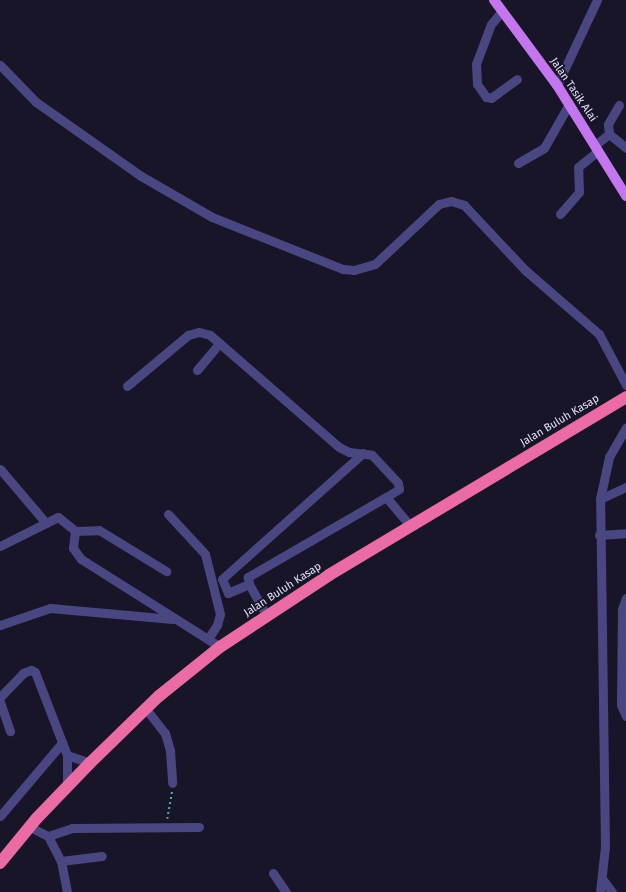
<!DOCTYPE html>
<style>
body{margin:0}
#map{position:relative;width:626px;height:892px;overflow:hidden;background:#191529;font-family:"Fira Sans",sans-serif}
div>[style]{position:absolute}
.path>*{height:1.5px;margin-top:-0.75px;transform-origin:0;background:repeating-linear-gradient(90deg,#41aeab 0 2px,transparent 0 5px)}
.minor>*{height:9px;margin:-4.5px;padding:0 4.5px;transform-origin:4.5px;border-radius:4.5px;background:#4a4682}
.major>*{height:10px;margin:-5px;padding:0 5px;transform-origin:5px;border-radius:5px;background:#c376ed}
.highway>*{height:12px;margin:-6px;padding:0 6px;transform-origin:6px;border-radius:6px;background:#eb6ba5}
span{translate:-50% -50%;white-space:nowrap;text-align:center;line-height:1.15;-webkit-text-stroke:3.5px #191529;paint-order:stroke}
.street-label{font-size:11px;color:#e4e1fb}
</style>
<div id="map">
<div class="path">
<div style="left:167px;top:819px;width:28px;rotate:-80deg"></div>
</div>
<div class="minor">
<div style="left:502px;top:11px;width:17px;rotate:130deg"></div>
<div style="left:491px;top:24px;width:43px;rotate:110.6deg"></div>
<div style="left:476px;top:64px;width:20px;rotate:87deg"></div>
<div style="left:477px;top:84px;width:16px;rotate:55deg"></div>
<div style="left:486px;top:97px;width:5px;rotate:11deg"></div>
<div style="left:491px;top:98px;width:32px;rotate:-36deg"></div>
<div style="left:0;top:65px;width:52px;rotate:45.8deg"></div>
<div style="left:36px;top:102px;width:128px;rotate:35.2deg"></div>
<div style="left:141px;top:176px;width:82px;rotate:30deg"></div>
<div style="left:212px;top:217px;width:141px;rotate:21.7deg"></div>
<div style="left:343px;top:269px;width:11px;rotate:5deg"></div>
<div style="left:354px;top:270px;width:22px;rotate:-16deg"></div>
<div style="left:375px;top:264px;width:88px;rotate:-43.2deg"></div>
<div style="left:439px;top:204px;width:12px;rotate:-14deg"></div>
<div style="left:451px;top:201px;width:14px;rotate:17deg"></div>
<div style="left:464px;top:205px;width:89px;rotate:46.8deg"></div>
<div style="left:525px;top:270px;width:98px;rotate:40.9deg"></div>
<div style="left:599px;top:334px;width:58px;rotate:62.1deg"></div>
<div style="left:557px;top:85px;width:94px;rotate:-64.8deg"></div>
<div style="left:609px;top:134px;width:22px;rotate:39deg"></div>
<div style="left:595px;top:145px;width:18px;rotate:-38deg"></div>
<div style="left:609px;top:134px;width:10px;rotate:-96deg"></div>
<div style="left:608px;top:124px;width:22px;rotate:-60deg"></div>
<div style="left:518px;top:163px;width:30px;rotate:-30deg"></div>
<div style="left:544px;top:148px;width:51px;rotate:-60.4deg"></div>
<div style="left:560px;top:214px;width:29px;rotate:-49deg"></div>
<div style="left:579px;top:192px;width:25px;rotate:-92deg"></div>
<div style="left:578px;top:167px;width:26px;rotate:-39deg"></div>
<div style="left:197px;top:370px;width:35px;rotate:-50deg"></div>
<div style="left:127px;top:386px;width:80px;rotate:-39.9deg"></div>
<div style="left:188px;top:335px;width:11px;rotate:-15deg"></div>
<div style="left:199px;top:332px;width:11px;rotate:15deg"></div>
<div style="left:210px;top:335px;width:171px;rotate:41deg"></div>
<div style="left:339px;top:447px;width:11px;rotate:27deg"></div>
<div style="left:349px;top:452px;width:23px;rotate:7deg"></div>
<div style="left:372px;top:455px;width:38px;rotate:47deg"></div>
<div style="left:398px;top:483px;width:6px;rotate:81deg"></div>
<div style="left:399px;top:489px;width:15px;rotate:148deg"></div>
<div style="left:386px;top:497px;width:160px;rotate:149.9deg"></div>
<div style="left:248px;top:577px;width:7px;rotate:82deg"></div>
<div style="left:249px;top:584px;width:37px;rotate:61deg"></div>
<div style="left:0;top:469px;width:71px;rotate:49.6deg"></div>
<div style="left:386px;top:497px;width:38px;rotate:50deg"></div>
<div style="left:600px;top:499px;width:29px;rotate:-25deg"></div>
<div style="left:168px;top:514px;width:54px;rotate:47.2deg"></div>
<div style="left:205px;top:554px;width:62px;rotate:76deg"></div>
<div style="left:220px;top:614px;width:11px;rotate:105deg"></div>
<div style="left:217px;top:625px;width:17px;rotate:123deg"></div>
<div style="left:75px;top:531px;width:24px;rotate:-2deg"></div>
<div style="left:99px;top:530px;width:79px;rotate:31.5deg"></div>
<div style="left:599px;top:535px;width:27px;rotate:-4deg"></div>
<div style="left:0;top:546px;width:65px;rotate:-26.6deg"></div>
<div style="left:58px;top:517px;width:22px;rotate:39deg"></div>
<div style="left:75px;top:531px;width:17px;rotate:97deg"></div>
<div style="left:73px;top:548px;width:14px;rotate:54deg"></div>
<div style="left:81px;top:559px;width:165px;rotate:32.3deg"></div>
<div style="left:249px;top:584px;width:23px;rotate:157deg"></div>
<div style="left:228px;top:593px;width:15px;rotate:-113deg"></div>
<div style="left:222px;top:579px;width:189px;rotate:-41.8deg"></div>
<div style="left:626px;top:598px;width:12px;rotate:110deg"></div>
<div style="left:622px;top:609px;width:96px;rotate:90.6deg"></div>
<div style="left:621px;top:705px;width:12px;rotate:66deg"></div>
<div style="left:0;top:625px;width:53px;rotate:-18.8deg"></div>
<div style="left:50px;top:608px;width:123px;rotate:5.1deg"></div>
<div style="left:0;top:697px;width:33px;rotate:-46deg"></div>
<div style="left:23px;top:673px;width:9px;rotate:-21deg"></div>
<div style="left:31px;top:670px;width:4px;rotate:27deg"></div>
<div style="left:35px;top:672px;width:89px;rotate:68.9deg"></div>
<div style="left:67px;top:755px;width:31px;rotate:90deg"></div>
<div style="left:0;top:702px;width:31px;rotate:71deg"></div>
<div style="left:146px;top:709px;width:31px;rotate:52deg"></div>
<div style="left:165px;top:733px;width:19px;rotate:74deg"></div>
<div style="left:170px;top:751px;width:32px;rotate:86deg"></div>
<div style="left:67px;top:755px;width:24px;rotate:19deg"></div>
<div style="left:0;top:816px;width:96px;rotate:-49.7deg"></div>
<div style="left:30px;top:827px;width:20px;rotate:27deg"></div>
<div style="left:48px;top:836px;width:25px;rotate:-18deg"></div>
<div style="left:72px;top:828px;width:127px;rotate:-0.5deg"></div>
<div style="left:48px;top:836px;width:28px;rotate:63deg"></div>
<div style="left:61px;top:861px;width:41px;rotate:-7deg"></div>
<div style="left:61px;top:861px;width:32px;rotate:79deg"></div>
<div style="left:273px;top:873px;width:23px;rotate:56deg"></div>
<div style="left:603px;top:880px;width:15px;rotate:53deg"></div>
<div style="left:600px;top:892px;width:45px;rotate:-83.7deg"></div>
<div style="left:605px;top:847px;width:348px;rotate:-90.8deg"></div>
<div style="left:600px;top:499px;width:43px;rotate:-77.9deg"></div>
<div style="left:609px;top:457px;width:34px;rotate:-60deg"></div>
</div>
<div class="major">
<div style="left:494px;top:0;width:106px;rotate:53.5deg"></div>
<div style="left:557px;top:85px;width:131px;rotate:58.1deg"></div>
</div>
<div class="highway">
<div style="left:0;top:863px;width:58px;rotate:-50.6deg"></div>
<div style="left:37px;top:818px;width:76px;rotate:-46.1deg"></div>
<div style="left:90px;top:763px;width:96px;rotate:-44.2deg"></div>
<div style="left:159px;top:696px;width:78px;rotate:-38.8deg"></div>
<div style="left:220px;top:647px;width:131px;rotate:-33.4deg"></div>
<div style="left:329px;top:575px;width:346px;rotate:-30.9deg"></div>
</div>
<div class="street-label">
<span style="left:573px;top:90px;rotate:56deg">Jalan Tasik Alai</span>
<span style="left:560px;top:421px;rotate:-31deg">Jalan Buluh Kasap</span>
<span style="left:283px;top:590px;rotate:-33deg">Jalan Buluh Kasap</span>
</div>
</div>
